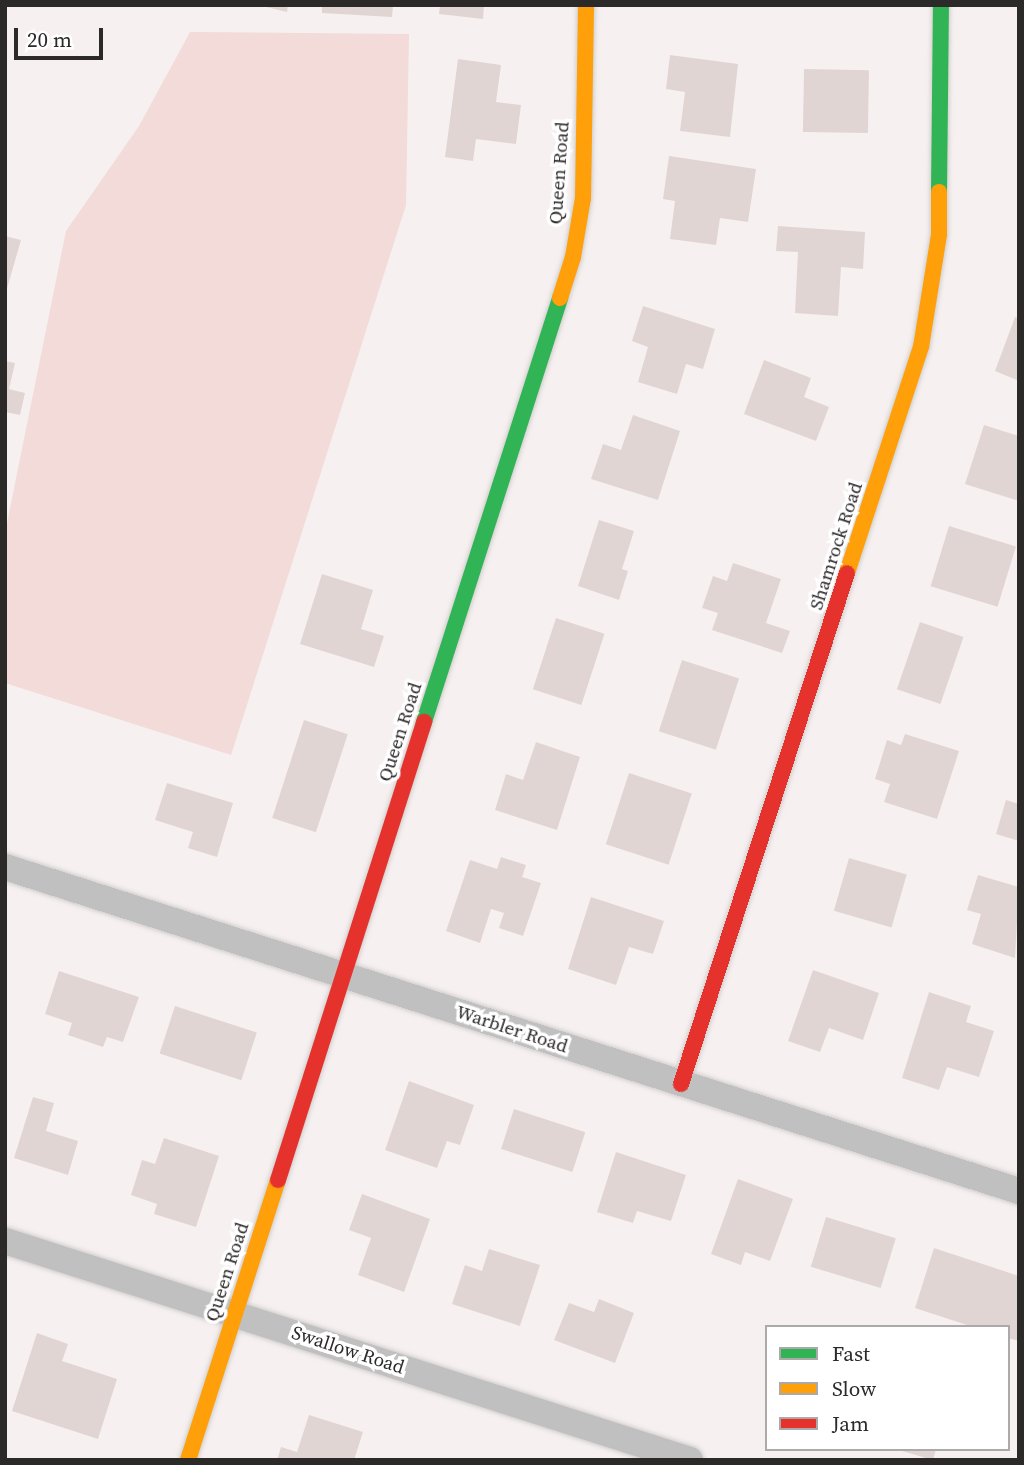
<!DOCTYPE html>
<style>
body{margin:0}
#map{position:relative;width:1024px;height:1465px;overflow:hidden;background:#f6f1f0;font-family:"Source Serif 4",serif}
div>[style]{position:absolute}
.green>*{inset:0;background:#f2dbd8}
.building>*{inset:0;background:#e1d5d3;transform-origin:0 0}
.roads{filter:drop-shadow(0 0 2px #d1cecd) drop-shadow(0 0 2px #d1cecd)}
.street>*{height:26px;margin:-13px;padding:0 13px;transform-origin:13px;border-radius:13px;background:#c0c0c0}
.fast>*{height:16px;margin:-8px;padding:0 8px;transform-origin:8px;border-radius:8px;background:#30b455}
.slow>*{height:16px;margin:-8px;padding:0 8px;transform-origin:8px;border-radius:8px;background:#ff9f0a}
.jam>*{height:16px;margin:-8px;padding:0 8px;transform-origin:8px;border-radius:8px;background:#e5322d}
span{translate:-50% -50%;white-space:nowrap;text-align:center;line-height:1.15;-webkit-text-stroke:7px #fff;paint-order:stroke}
.street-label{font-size:19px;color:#2c2929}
.frame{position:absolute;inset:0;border:7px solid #2c2929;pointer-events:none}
.legend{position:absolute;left:765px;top:1325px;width:245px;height:126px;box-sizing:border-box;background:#fff;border:2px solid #aba9a9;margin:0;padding:9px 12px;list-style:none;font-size:21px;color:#2c2929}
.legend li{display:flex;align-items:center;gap:14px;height:35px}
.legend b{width:35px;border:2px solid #aba9a9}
.scale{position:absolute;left:14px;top:28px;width:89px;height:32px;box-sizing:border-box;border:4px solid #2c2929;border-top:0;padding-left:9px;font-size:21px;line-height:24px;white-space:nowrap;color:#2c2929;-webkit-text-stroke:5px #fff;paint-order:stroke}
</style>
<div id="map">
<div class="green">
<div style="clip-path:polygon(190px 32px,409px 34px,406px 205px,231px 755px,5px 683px,5px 533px,66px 231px,139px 126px)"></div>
</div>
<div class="building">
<div style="clip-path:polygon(258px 5px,288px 5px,287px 12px)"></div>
<div style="clip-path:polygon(322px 5px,393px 5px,392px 17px,322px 13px)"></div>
<div style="clip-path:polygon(440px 5px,484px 5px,483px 19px,439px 14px)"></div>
<div style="clip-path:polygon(670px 55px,738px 64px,730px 137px,680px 131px,685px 92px,666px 89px)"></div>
<div style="clip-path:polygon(458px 59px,501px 65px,496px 102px,521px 105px,516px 144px,476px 139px,473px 161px,445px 157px)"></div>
<div style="left:804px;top:69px;width:65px;height:63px;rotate:1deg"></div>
<div style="clip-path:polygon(669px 156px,756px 169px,748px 222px,720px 218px,716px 245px,670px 239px,675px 201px,663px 199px)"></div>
<div style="clip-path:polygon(778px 226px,865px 232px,863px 269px,841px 267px,838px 316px,795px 313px,798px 252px,776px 251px)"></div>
<div style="clip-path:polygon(5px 236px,21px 240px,6px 292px,5px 292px)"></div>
<div style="clip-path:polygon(643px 306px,715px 329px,703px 369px,686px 364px,677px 394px,638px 382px,648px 347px,632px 341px)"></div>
<div style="clip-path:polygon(1015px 317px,1019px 318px,1019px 381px,995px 371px)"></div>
<div style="clip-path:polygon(764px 360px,811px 378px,804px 397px,829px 407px,816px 441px,744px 414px)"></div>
<div style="clip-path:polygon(5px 361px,15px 363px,9px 389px,25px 393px,20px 415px,5px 412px)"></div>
<div style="clip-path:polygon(633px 415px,680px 431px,658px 500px,591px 479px,603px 444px,621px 450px)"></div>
<div style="clip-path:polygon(984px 425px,1019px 436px,1019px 501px,965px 484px)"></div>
<div style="clip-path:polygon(599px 520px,634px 531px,622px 569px,628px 571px,619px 600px,578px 586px)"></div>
<div style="left:949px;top:526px;width:70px;height:63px;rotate:17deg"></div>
<div style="clip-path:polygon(733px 563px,781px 579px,766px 623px,790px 631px,782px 653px,712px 630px,718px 613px,702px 608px,713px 576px,727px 581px)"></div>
<div style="clip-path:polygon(322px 574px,373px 590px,361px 629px,384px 636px,374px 667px,300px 644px)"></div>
<div style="left:556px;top:618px;width:51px;height:75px;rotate:18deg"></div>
<div style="left:920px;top:622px;width:46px;height:71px;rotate:19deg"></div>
<div style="left:682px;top:660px;width:60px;height:75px;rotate:18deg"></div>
<div style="left:304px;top:720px;width:46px;height:103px;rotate:18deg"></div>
<div style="clip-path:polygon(905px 734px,959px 751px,937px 819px,884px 802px,890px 784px,875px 779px,887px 740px,901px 745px)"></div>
<div style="clip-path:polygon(536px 742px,580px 757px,557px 830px,495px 810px,506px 774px,523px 780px)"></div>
<div style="left:629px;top:773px;width:66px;height:75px;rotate:18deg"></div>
<div style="clip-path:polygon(167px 783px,233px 803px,217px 857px,188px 848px,193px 832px,155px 820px)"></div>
<div style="clip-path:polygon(1006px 800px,1019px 804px,1019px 841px,996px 834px)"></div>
<div style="clip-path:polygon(501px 857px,526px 865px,522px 877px,541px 883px,523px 936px,499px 928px,504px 913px,491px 909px,480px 943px,446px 931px,470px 860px,497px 869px)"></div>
<div style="left:849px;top:858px;width:60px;height:55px;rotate:16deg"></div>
<div style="clip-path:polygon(978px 875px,1019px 887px,1015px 958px,972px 944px,981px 914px,967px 910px)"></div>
<div style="clip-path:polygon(591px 897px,664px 921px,653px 954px,629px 947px,616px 985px,568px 969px)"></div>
<div style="clip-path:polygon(813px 970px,879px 993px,863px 1040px,829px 1028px,820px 1052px,788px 1041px)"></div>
<div style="clip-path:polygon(59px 971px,139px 997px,123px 1042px,107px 1037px,103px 1047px,68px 1035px,72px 1023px,45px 1014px)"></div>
<div style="clip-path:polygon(929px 992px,971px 1006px,966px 1022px,994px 1031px,979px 1077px,947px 1067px,939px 1090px,902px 1078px)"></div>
<div style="left:175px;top:1006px;width:86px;height:50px;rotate:18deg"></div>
<div style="clip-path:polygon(409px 1081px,474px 1105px,460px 1145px,447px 1141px,437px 1168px,385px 1150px)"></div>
<div style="clip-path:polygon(33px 1097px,54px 1103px,46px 1131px,78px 1141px,68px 1175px,14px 1158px)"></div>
<div style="left:514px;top:1109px;width:75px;height:42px;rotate:18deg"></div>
<div style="clip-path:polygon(164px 1138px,219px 1156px,196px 1227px,154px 1214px,157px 1204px,131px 1195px,142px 1160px,155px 1164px)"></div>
<div style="clip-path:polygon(616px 1152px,686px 1175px,671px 1221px,637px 1211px,633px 1223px,597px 1212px)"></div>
<div style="clip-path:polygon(738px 1179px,793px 1199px,770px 1261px,745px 1252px,741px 1265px,711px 1254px)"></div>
<div style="clip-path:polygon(362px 1194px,430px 1219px,404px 1292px,358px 1275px,371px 1238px,349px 1230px)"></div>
<div style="left:826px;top:1217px;width:73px;height:52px;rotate:17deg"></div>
<div style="clip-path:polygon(934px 1248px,1019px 1276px,1019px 1341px,1008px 1338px,1008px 1327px,973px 1327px,915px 1308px)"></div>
<div style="clip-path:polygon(489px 1249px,540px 1265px,520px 1326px,452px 1304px,465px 1265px,482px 1271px)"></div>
<div style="clip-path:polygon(599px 1299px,634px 1313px,615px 1363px,554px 1340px,569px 1303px,594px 1312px)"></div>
<div style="clip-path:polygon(37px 1333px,68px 1344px,62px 1361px,117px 1379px,98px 1439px,12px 1411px)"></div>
<div style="clip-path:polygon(309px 1415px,363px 1432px,354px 1460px,277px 1460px,281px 1447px,297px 1452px)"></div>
<div style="clip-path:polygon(895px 1449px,936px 1449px,933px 1460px)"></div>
</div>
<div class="roads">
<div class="street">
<div style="left:5px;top:867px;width:1065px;rotate:17.72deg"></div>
<div style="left:5px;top:1241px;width:719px;rotate:17.73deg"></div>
</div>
<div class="fast">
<div style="left:939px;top:192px;width:187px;rotate:-89.4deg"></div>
<div style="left:424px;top:722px;width:445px;rotate:-72.2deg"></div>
</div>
<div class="slow">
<div style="left:560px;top:298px;width:43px;rotate:-72.4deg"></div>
<div style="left:573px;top:257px;width:60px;rotate:-80.4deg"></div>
<div style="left:583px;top:198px;width:193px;rotate:-89.1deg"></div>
<div style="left:847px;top:573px;width:238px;rotate:-71.9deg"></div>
<div style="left:921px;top:347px;width:114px;rotate:-80.9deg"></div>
<div style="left:939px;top:234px;width:42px;rotate:-90deg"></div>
<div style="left:188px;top:1460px;width:294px;rotate:-72.2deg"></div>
</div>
<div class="jam">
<div style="left:681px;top:1084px;width:537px;rotate:-72deg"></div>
<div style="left:278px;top:1180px;width:481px;rotate:-72.3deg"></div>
</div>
</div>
<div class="street-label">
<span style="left:559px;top:173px;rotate:-86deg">Queen Road</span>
<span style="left:836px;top:546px;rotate:-72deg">Shamrock Road</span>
<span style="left:400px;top:732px;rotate:-72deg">Queen Road</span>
<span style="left:512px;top:1029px;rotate:18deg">Warbler Road</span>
<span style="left:227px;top:1272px;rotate:-72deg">Queen Road</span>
<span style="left:348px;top:1350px;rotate:18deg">Swallow Road</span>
</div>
<div class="frame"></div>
<ul class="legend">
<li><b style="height:9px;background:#30b455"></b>Fast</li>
<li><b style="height:9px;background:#ff9f0a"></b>Slow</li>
<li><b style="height:9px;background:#e5322d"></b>Jam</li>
</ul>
<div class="scale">20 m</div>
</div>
